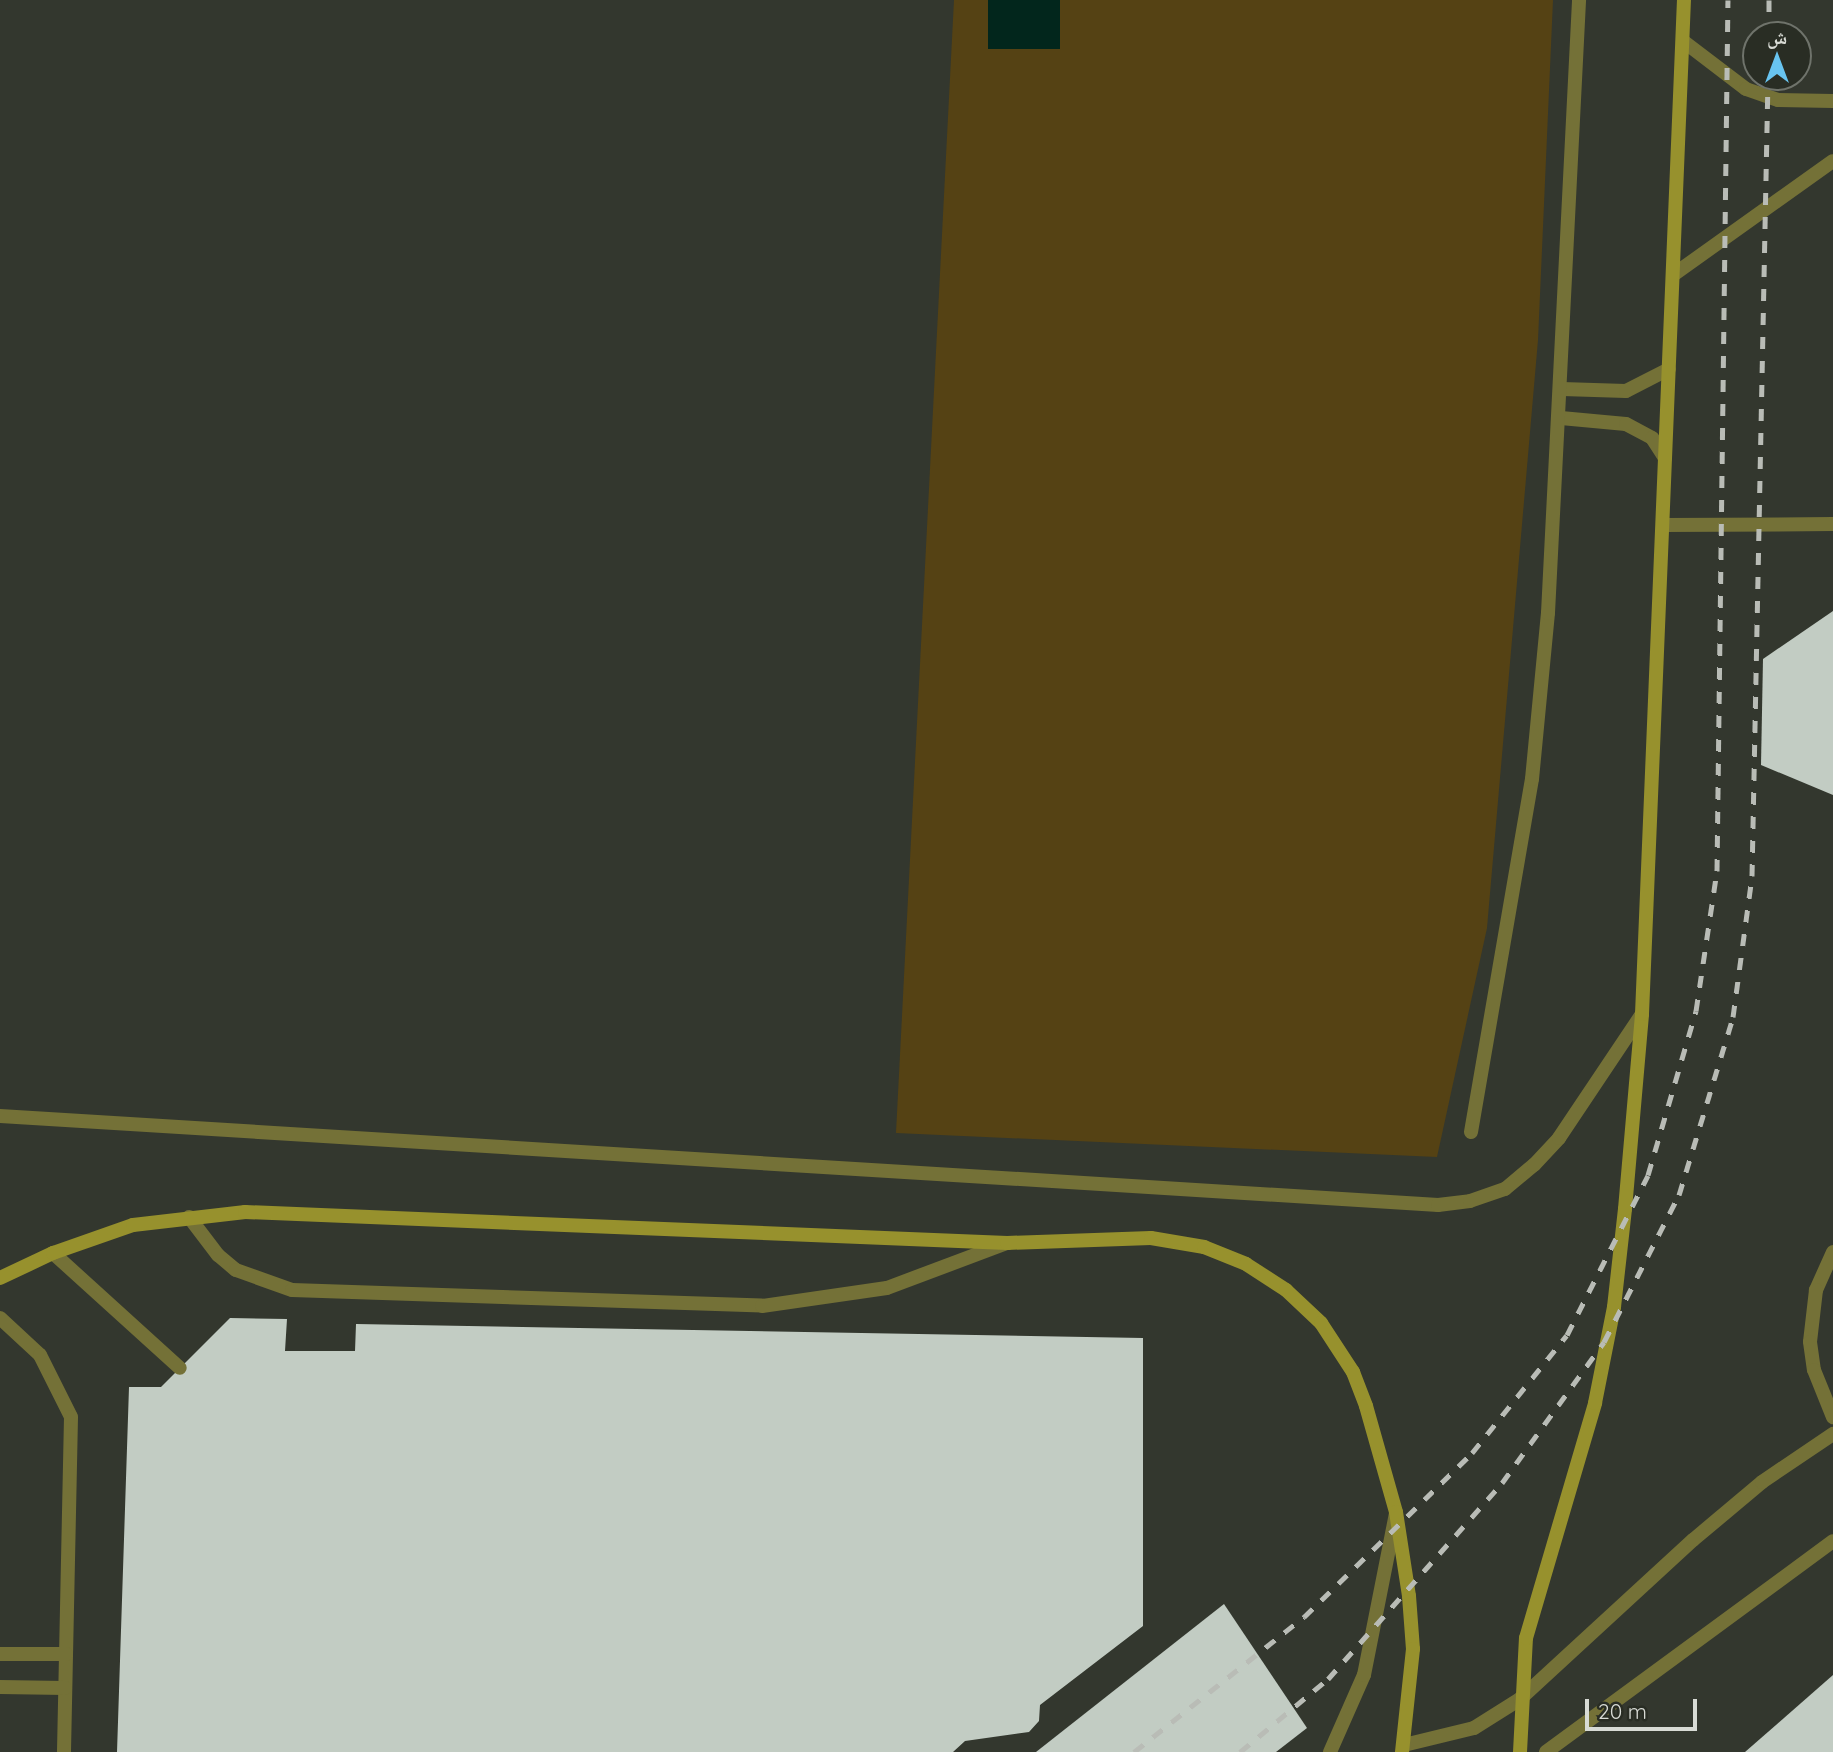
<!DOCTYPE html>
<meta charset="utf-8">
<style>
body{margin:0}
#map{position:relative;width:1833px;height:1752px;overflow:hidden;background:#33372e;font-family:Quicksand,"Noto Naskh Arabic",sans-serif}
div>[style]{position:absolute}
.green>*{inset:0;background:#554214}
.water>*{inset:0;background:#02261c;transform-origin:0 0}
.building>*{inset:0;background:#c2ccc3}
.service>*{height:14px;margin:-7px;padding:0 7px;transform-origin:7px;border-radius:7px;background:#747137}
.tertiary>*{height:14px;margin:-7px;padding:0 7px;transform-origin:7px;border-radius:7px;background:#747137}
.secondary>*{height:14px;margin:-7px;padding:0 7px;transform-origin:7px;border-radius:7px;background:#97912d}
.rail>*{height:5px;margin-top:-2.5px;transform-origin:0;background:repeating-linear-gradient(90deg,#b9bcb6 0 12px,transparent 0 24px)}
span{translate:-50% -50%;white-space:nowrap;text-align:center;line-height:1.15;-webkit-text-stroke:7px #292d24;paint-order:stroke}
.north{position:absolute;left:1742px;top:21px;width:70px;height:70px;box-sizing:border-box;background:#292d24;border:2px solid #6f736b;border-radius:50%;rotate:0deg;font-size:19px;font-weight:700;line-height:28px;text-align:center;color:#d8dbd5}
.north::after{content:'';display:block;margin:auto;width:24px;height:32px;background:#68c4f0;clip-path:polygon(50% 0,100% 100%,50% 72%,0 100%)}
.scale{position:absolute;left:1585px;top:1699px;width:112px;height:32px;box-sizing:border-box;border:4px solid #d8dbd5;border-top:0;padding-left:9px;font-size:21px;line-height:24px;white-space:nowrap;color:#d8dbd5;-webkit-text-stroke:5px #292d24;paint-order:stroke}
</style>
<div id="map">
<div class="green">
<div style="clip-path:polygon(954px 0,1553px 0,1538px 340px,1487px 928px,1437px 1157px,896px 1133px)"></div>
</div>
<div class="water">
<div style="left:988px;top:0;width:72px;height:49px"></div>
</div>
<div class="building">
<div style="clip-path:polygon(1833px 611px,1833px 795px,1761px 765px,1763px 659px)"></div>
<div style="clip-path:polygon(230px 1318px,287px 1319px,285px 1351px,355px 1351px,356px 1324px,1143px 1338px,1143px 1626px,1040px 1705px,1039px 1721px,1029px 1732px,965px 1741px,953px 1752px,117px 1752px,129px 1387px,161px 1387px)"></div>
<div style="clip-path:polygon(1224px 1604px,1307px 1728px,1276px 1752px,1036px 1752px)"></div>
<div style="clip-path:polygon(1833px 1675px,1833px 1752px,1745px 1752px)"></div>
</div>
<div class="service">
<div style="left:1683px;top:41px;width:79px;rotate:37.3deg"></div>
<div style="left:1746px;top:89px;width:34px;rotate:19deg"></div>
<div style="left:1778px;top:100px;width:55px;rotate:1deg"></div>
<div style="left:1673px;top:275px;width:196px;rotate:-35.5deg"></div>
<div style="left:1562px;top:389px;width:64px;rotate:1.8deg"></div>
<div style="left:1626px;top:391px;width:48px;rotate:-27.1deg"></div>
<div style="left:1561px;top:418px;width:65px;rotate:5.3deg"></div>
<div style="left:1626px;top:424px;width:30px;rotate:28deg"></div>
<div style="left:1652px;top:438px;width:24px;rotate:57deg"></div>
<div style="left:1663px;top:525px;width:170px;rotate:-0.3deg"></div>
<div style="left:0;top:1116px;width:1441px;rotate:3.54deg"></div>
<div style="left:1438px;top:1205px;width:32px;rotate:-7deg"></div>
<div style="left:1470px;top:1201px;width:37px;rotate:-19deg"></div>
<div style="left:1505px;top:1189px;width:38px;rotate:-40deg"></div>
<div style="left:1534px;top:1165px;width:37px;rotate:-47deg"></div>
<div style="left:1559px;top:1138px;width:149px;rotate:-56.2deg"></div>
<div style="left:1471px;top:1132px;width:358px;rotate:-80.2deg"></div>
<div style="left:1532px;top:779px;width:167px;rotate:-84.5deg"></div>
<div style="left:1548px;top:613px;width:614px;rotate:-87.1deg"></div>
<div style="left:189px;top:1217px;width:48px;rotate:52.7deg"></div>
<div style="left:218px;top:1255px;width:23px;rotate:40deg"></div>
<div style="left:236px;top:1270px;width:59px;rotate:19.7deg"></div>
<div style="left:292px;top:1290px;width:470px;rotate:1.9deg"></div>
<div style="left:762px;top:1306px;width:126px;rotate:-8.2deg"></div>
<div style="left:887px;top:1288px;width:128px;rotate:-20.6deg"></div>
<div style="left:1833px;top:1252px;width:42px;rotate:114.1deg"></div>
<div style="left:1816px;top:1290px;width:52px;rotate:96.6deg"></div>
<div style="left:1810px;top:1342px;width:28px;rotate:82deg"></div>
<div style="left:1814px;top:1370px;width:51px;rotate:68deg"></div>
<div style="left:53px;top:1253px;width:171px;rotate:42.2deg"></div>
<div style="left:0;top:1318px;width:54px;rotate:42.8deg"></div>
<div style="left:40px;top:1355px;width:69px;rotate:63.4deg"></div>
<div style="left:71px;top:1417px;width:335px;rotate:91.2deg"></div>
<div style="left:0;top:1654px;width:66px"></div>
<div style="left:0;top:1687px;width:65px;rotate:0.9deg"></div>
<div style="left:1330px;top:1752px;width:84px;rotate:-66.2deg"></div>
<div style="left:1364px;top:1675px;width:165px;rotate:-78.8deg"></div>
</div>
<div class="tertiary">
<div style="left:1404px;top:1745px;width:72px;rotate:-13.7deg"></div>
<div style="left:1474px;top:1728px;width:54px;rotate:-32.2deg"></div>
<div style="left:1520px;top:1699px;width:235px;rotate:-42.6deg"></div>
<div style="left:1693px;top:1540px;width:90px;rotate:-40deg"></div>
<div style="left:1762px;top:1482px;width:86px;rotate:-34.1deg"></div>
<div style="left:1546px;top:1752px;width:356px;rotate:-36.3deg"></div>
</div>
<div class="secondary">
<div style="left:0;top:1278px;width:59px;rotate:-25.3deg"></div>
<div style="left:53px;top:1253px;width:85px;rotate:-19.3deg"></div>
<div style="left:133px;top:1225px;width:113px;rotate:-6.6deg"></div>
<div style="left:245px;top:1212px;width:763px;rotate:2.33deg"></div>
<div style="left:1007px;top:1243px;width:144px;rotate:-2deg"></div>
<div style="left:1151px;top:1238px;width:54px;rotate:9.6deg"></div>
<div style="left:1204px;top:1247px;width:45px;rotate:22deg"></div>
<div style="left:1246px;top:1264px;width:48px;rotate:33deg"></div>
<div style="left:1286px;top:1290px;width:48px;rotate:43.3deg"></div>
<div style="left:1321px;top:1323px;width:59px;rotate:56.9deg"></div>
<div style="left:1353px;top:1372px;width:36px;rotate:69deg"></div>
<div style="left:1366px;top:1406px;width:110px;rotate:74.2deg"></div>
<div style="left:1396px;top:1512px;width:85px;rotate:81.2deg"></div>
<div style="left:1409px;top:1596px;width:53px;rotate:85.7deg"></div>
<div style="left:1413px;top:1649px;width:104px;rotate:96.1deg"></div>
<div style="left:1520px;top:1752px;width:114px;rotate:-87deg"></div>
<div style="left:1526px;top:1638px;width:245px;rotate:-73.6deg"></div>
<div style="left:1595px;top:1403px;width:98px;rotate:-78.8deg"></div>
<div style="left:1614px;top:1307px;width:99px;rotate:-83.6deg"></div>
<div style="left:1625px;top:1209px;width:196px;rotate:-85deg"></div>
<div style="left:1642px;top:1014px;width:1015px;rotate:-87.63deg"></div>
</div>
<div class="rail">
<div style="left:1769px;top:35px;width:35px;rotate:-90deg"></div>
<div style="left:1134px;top:1752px;width:217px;rotate:-38.5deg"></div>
<div style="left:1304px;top:1617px;width:235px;rotate:-44.3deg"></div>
<div style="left:1472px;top:1453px;width:151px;rotate:-51.2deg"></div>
<div style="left:1567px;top:1335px;width:179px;rotate:-63.1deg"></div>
<div style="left:1648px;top:1175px;width:171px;rotate:-73.7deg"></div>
<div style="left:1696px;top:1011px;width:142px;rotate:-81.5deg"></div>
<div style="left:1717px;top:871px;width:871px;rotate:-89.28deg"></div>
<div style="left:1240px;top:1752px;width:114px;rotate:-39.7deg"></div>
<div style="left:1328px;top:1679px;width:262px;rotate:-48.4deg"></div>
<div style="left:1502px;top:1483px;width:174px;rotate:-54.1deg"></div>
<div style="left:1604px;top:1342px;width:165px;rotate:-63deg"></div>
<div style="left:1679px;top:1195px;width:186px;rotate:-73.1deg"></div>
<div style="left:1733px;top:1017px;width:142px;rotate:-82.3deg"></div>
<div style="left:1752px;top:876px;width:799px;rotate:-88.85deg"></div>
</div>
<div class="north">ش</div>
<div class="scale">20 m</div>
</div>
